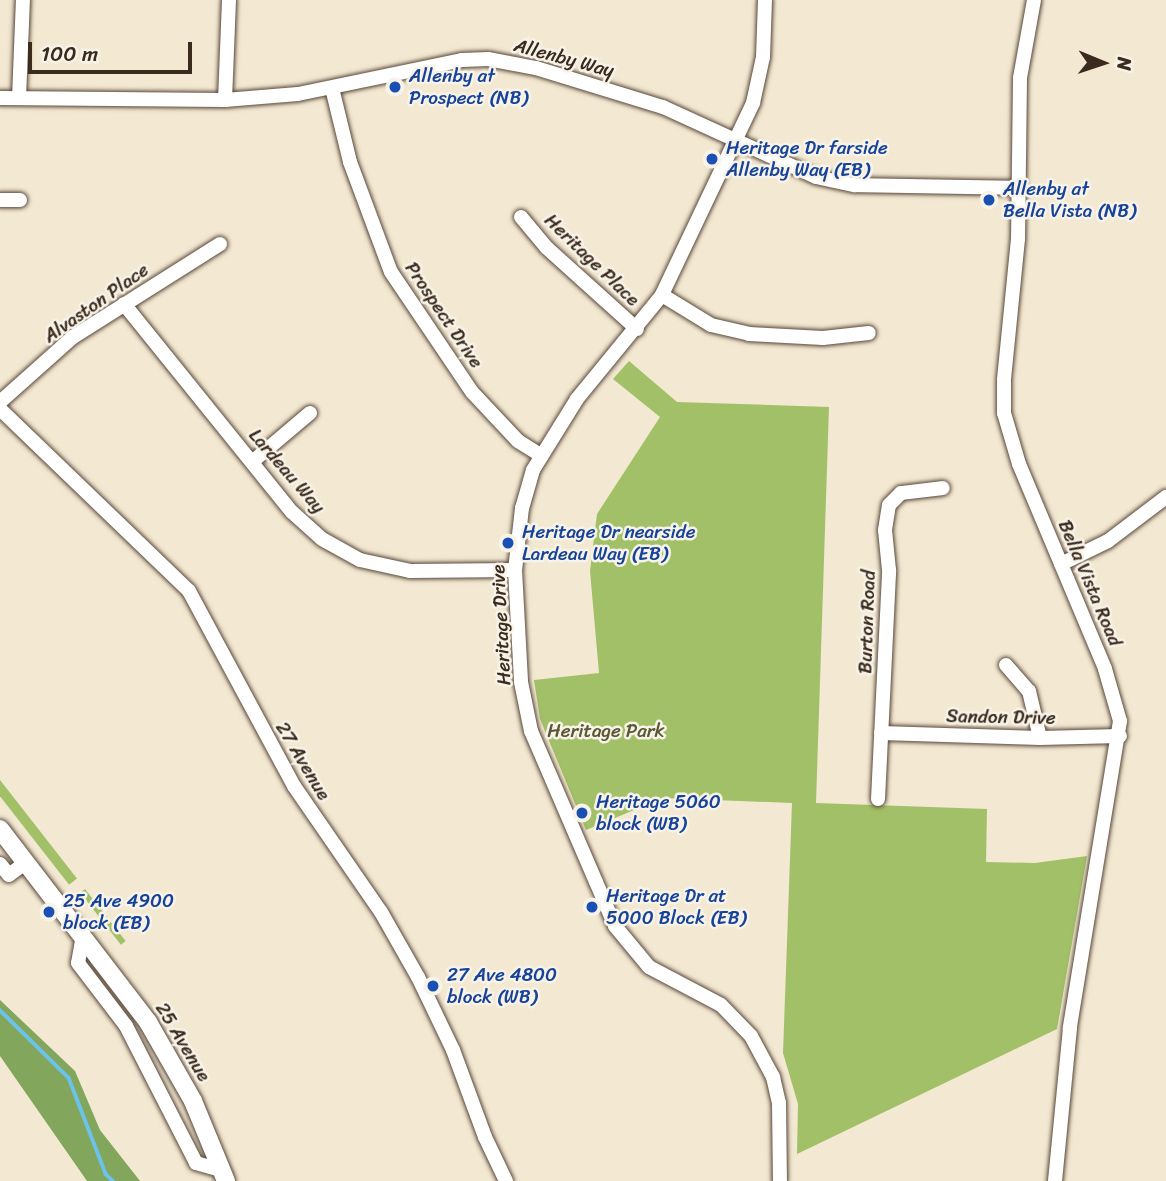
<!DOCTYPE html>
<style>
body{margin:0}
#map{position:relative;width:1166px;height:1181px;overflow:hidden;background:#f3e8d1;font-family:Sriracha,sans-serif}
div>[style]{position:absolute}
.green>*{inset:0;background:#a2c067;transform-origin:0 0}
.forest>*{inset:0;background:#81a65c}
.stream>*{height:3.5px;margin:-1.75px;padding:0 1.75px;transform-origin:1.75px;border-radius:1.75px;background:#6cc2e9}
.roads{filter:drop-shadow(0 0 2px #574639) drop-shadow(0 0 2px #574639)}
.minor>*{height:14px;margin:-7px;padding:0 7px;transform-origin:7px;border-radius:7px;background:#fff}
.major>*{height:18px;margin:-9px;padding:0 9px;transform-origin:9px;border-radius:9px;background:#fff}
.dots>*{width:19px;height:19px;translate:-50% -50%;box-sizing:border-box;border:4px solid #f7f3e8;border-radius:50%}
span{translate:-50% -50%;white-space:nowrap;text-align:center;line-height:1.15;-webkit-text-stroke:5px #f7f3e8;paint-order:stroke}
.street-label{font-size:19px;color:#3b2a1e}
.transit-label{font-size:19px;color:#164399}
.left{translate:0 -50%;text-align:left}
.park-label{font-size:19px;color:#5a5734}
.north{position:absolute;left:1068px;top:28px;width:70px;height:70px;-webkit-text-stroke:5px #f7f3e8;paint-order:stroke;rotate:92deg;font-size:19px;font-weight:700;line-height:28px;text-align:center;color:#3b2a1e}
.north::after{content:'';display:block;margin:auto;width:24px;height:32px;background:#3b2a1e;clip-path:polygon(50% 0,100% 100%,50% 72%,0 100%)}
.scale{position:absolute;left:28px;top:42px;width:164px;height:32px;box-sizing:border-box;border:4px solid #3b2a1e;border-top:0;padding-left:9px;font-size:21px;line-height:24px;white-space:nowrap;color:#3b2a1e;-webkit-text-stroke:5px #f7f3e8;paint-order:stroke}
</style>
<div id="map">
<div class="green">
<div style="clip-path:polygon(629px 361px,677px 402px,829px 407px,816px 803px,987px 809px,986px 862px,1035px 863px,1087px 856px,1057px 1029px,797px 1154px,798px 1104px,783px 1053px,792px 803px,663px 798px,586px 830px,540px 719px,534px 680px,599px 673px,590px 571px,597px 514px,660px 417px,613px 379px)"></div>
<div style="left:0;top:780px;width:125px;height:10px;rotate:52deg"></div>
<div style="left:85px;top:889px;width:66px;height:6px;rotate:52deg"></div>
</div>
<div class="forest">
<div style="clip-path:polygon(0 1000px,75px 1071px,100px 1130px,140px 1181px,87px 1181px,0 1056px)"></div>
</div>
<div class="stream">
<div style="left:0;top:1010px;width:97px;rotate:44.6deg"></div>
<div style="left:69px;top:1078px;width:103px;rotate:68.9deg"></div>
<div style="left:106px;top:1174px;width:10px;rotate:45deg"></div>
</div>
<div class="roads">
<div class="minor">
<div style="left:765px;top:0;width:57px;rotate:92deg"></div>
<div style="left:763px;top:57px;width:47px;rotate:102.3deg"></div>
<div style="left:753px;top:103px;width:212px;rotate:115.4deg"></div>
<div style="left:662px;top:295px;width:134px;rotate:129.3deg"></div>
<div style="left:577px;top:399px;width:84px;rotate:121.8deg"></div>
<div style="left:533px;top:470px;width:40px;rotate:106deg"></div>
<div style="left:522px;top:508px;width:62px;rotate:96.4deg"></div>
<div style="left:515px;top:570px;width:112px;rotate:86.9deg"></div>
<div style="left:521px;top:682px;width:50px;rotate:78.5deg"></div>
<div style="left:531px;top:731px;width:164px;rotate:66.7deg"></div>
<div style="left:596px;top:882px;width:48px;rotate:66.6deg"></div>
<div style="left:615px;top:926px;width:53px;rotate:50.3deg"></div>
<div style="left:649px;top:967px;width:81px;rotate:27.8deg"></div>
<div style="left:721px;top:1005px;width:43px;rotate:45.9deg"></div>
<div style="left:751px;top:1036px;width:47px;rotate:61.8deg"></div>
<div style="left:773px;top:1077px;width:27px;rotate:77deg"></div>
<div style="left:779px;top:1103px;width:78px;rotate:89.3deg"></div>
<div style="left:1034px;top:0;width:79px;rotate:100.2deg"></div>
<div style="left:1020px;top:78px;width:161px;rotate:90.7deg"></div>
<div style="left:1018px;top:239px;width:142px;rotate:95.7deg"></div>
<div style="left:1004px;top:380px;width:33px;rotate:90deg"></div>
<div style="left:1004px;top:413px;width:53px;rotate:73.6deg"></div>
<div style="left:1019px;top:464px;width:222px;rotate:67.2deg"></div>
<div style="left:1105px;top:669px;width:54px;rotate:73.9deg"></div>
<div style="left:1120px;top:721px;width:311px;rotate:99.3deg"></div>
<div style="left:1070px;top:1028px;width:154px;rotate:95.6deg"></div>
<div style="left:332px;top:88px;width:76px;rotate:76.3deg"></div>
<div style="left:350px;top:162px;width:117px;rotate:69.6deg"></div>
<div style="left:391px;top:272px;width:145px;rotate:56deg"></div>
<div style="left:472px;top:392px;width:67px;rotate:46.8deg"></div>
<div style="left:518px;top:441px;width:28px;rotate:32deg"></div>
<div style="left:0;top:98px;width:225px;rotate:0.5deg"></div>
<div style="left:225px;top:100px;width:73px;rotate:-4.7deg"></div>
<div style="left:298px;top:94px;width:167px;rotate:-11.7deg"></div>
<div style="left:462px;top:60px;width:26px;rotate:-2deg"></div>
<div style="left:488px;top:59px;width:49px;rotate:10.6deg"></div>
<div style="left:536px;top:68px;width:133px;rotate:17.1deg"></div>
<div style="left:663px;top:107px;width:168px;rotate:24.6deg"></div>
<div style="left:816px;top:177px;width:40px;rotate:12deg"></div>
<div style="left:855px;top:185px;width:165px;rotate:1deg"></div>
<div style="left:19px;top:98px;width:98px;rotate:-87.7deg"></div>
<div style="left:225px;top:100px;width:100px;rotate:-87.7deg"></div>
<div style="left:0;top:200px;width:20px"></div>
<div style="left:521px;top:217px;width:40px;rotate:50deg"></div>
<div style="left:547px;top:248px;width:121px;rotate:42deg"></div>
<div style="left:662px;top:295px;width:57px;rotate:31.5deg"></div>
<div style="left:711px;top:325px;width:39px;rotate:13deg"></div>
<div style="left:749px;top:334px;width:74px;rotate:3.1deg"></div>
<div style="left:823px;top:338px;width:46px;rotate:-6.2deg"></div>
<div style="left:124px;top:304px;width:267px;rotate:51.1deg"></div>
<div style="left:292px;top:512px;width:40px;rotate:42deg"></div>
<div style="left:322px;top:539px;width:43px;rotate:28.9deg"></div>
<div style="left:360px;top:560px;width:51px;rotate:12.4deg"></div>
<div style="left:410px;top:571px;width:105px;rotate:-0.5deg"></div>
<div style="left:0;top:402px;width:98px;rotate:-41.7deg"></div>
<div style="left:73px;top:337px;width:174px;rotate:-32.3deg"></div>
<div style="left:0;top:409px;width:262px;rotate:43.9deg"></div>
<div style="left:189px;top:591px;width:221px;rotate:61.7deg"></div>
<div style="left:294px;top:786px;width:153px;rotate:55.4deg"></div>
<div style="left:381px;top:912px;width:75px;rotate:60.4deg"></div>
<div style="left:418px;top:977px;width:81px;rotate:64.4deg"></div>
<div style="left:453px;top:1050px;width:93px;rotate:69.8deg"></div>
<div style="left:485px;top:1137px;width:49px;rotate:64.5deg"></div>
<div style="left:252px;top:462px;width:76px;rotate:-40.2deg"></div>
<div style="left:1061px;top:564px;width:52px;rotate:-26.1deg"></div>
<div style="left:1108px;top:541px;width:73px;rotate:-37.2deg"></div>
<div style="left:1006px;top:665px;width:35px;rotate:49deg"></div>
<div style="left:1029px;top:691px;width:48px;rotate:76.8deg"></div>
<div style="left:881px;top:733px;width:159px;rotate:1.8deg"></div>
<div style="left:1040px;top:738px;width:80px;rotate:-1.4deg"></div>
<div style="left:878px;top:799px;width:229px;rotate:-87.2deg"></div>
<div style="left:889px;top:570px;width:40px;rotate:-95.7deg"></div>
<div style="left:885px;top:530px;width:25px;rotate:-81deg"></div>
<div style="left:889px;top:505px;width:17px;rotate:-45deg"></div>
<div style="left:901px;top:493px;width:42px;rotate:-6.8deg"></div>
<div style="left:0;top:864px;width:14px;rotate:51deg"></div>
<div style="left:9px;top:875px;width:21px;rotate:-37deg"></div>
<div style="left:83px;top:935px;width:28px;rotate:100deg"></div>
<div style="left:78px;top:963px;width:79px;rotate:52.7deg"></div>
<div style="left:126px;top:1026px;width:154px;rotate:62.9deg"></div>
<div style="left:196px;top:1163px;width:22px;rotate:16deg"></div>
</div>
<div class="major">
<div style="left:0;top:829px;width:243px;rotate:52.5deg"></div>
<div style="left:148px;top:1022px;width:91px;rotate:60.3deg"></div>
<div style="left:193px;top:1101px;width:87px;rotate:67.6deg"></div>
</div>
</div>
<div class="dots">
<div style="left:395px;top:87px;background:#1a4fb4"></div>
<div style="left:712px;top:159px;background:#1a4fb4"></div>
<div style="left:989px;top:200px;background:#1a4fb4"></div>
<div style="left:508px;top:543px;background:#1a4fb4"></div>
<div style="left:582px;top:813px;background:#1a4fb4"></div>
<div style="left:592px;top:907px;background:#1a4fb4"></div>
<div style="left:49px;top:912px;background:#1a4fb4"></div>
<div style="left:433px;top:986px;background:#1a4fb4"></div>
</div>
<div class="street-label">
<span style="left:564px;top:58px;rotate:15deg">Allenby Way</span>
<span style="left:592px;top:260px;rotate:44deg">Heritage Place</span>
<span style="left:96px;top:303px;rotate:-35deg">Alvaston Place</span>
<span style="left:444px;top:315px;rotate:56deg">Prospect Drive</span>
<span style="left:287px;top:471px;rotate:49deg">Lardeau Way</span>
<span style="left:1090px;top:583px;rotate:67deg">Bella Vista Road</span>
<span style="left:867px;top:622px;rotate:-88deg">Burton Road</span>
<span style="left:501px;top:625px;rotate:-93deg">Heritage Drive</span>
<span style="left:1001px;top:717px;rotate:1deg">Sandon Drive</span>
<span style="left:303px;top:761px;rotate:59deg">27 Avenue</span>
<span style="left:183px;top:1042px;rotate:59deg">25 Avenue</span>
</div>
<div class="transit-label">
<span class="left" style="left:409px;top:87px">Allenby at<br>Prospect (NB)</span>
<span class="left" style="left:726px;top:159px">Heritage Dr farside<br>Allenby Way (EB)</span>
<span class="left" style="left:1003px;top:200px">Allenby at<br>Bella Vista (NB)</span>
<span class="left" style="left:522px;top:543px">Heritage Dr nearside<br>Lardeau Way (EB)</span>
<span class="left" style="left:596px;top:813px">Heritage 5060<br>block (WB)</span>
<span class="left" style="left:606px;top:907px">Heritage Dr at<br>5000 Block (EB)</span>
<span class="left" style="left:63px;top:912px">25 Ave 4900<br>block (EB)</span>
<span class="left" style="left:447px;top:986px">27 Ave 4800<br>block (WB)</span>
</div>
<div class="park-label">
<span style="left:606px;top:731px">Heritage Park</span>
</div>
<div class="north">N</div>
<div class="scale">100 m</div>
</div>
